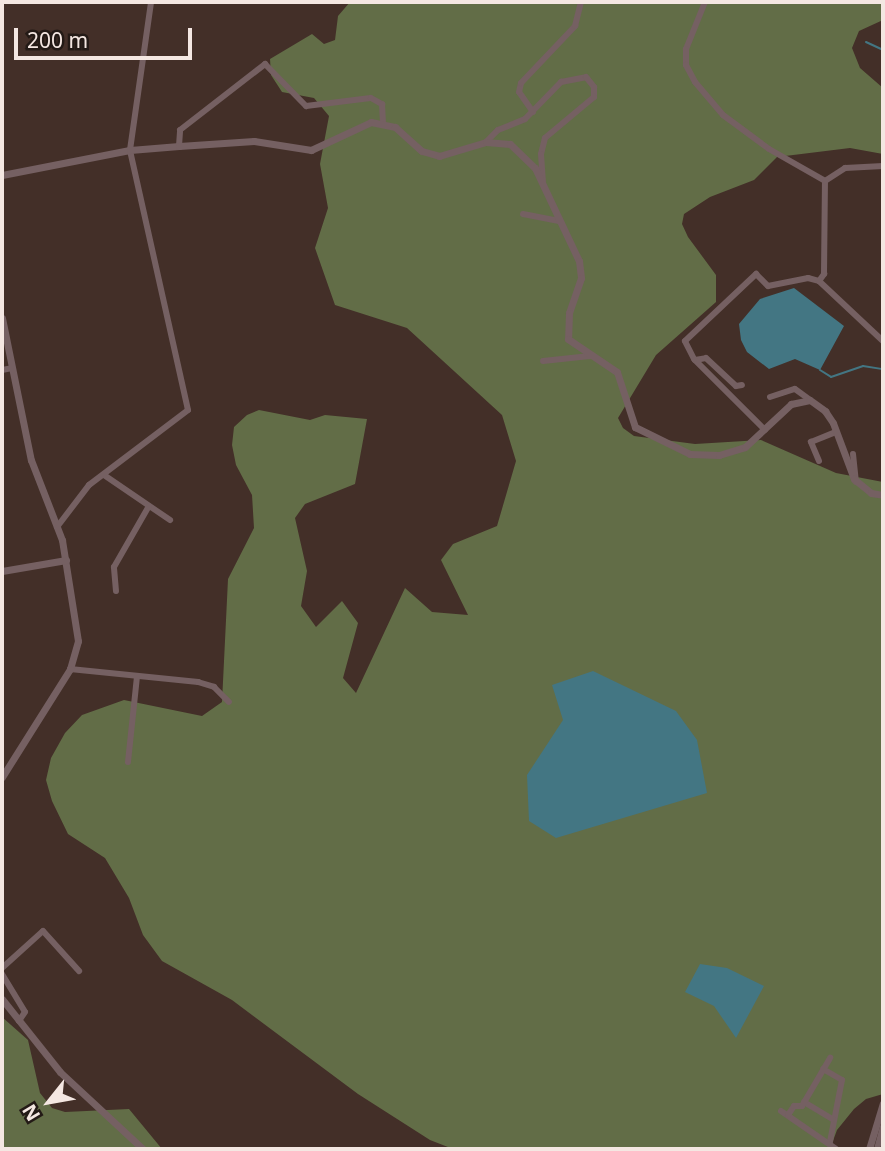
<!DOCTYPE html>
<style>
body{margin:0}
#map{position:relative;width:885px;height:1151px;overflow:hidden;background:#432f28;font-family:"Noto Sans",sans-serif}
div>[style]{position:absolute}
.forest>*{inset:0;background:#626d47}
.water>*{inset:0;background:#437683}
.stream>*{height:2px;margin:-1px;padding:0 1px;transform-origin:1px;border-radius:1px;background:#437683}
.minor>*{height:6px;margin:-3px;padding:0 3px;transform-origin:3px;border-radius:3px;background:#756062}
.tertiary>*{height:7px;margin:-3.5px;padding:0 3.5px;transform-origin:3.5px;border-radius:3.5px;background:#756062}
span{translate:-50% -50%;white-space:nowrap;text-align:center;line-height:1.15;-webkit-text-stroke:6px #231a16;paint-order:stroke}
.frame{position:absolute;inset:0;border:4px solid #f4e7e2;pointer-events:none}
.north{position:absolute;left:14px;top:1067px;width:70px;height:70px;-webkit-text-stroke:5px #231a16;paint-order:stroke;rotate:239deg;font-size:19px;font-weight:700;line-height:28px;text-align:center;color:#f4e7e2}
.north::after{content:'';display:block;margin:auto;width:24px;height:32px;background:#f4e7e2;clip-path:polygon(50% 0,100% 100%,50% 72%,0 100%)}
.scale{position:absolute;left:14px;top:28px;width:178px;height:32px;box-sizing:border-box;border:4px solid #f4e7e2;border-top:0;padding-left:9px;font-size:21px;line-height:24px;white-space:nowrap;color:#f4e7e2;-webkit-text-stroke:5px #231a16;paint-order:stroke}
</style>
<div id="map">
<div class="forest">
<div style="clip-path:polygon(350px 2px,883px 2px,883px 20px,859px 31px,852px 48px,860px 68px,883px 88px,883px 154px,850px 148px,777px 157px,754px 180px,710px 197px,684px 214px,682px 224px,688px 237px,716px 275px,716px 302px,656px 355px,618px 418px,623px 428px,634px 436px,695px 444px,761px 440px,836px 473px,883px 482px,883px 1094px,866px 1099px,854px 1109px,837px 1130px,830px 1149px,453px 1149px,430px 1140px,358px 1094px,232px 1000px,162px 961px,143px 935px,129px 898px,105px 858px,68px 834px,52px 801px,46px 780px,51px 758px,65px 733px,82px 715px,124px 700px,202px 716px,222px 702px,228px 579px,254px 528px,252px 495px,236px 465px,232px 445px,234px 427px,247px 415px,259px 410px,310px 420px,325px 415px,367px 419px,355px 484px,305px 504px,295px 518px,307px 571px,301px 606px,316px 627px,342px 601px,358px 623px,343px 678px,356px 693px,405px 588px,432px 612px,468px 615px,441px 560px,453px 544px,497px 526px,516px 461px,502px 415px,407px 328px,335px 305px,315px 248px,328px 208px,320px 164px,329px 116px,314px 98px,282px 92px,271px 75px,270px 59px,312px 34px,324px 44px,335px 40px,338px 16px)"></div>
<div style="clip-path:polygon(2px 1017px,28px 1040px,40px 1093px,52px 1108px,65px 1112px,129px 1109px,162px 1149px,2px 1149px)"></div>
</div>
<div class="water">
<div style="clip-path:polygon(794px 288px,844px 326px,820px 370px,795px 359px,769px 369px,747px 352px,741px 340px,739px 324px,760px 299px)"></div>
<div style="clip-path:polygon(593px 671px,676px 711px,697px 740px,707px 793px,556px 838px,529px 821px,527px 775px,563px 720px,552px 685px)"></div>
<div style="clip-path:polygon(700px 964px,727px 968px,764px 986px,736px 1038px,714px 1006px,685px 992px)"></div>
</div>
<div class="stream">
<div style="left:866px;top:42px;width:19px;rotate:25deg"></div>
<div style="left:820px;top:370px;width:13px;rotate:32deg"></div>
<div style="left:831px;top:377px;width:34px;rotate:-19deg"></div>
<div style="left:863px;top:366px;width:20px;rotate:9deg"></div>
</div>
<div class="minor">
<div style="left:705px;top:2px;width:51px;rotate:112deg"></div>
<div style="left:686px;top:49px;width:16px;rotate:90deg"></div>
<div style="left:686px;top:65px;width:19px;rotate:62deg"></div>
<div style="left:695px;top:82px;width:43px;rotate:49.7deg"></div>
<div style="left:723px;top:115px;width:57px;rotate:36.5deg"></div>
<div style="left:769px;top:149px;width:64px;rotate:29.7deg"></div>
<div style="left:533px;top:112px;width:24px;rotate:-125deg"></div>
<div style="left:519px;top:92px;width:9px;rotate:-77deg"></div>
<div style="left:521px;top:83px;width:79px;rotate:-46.5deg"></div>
<div style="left:575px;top:26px;width:25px;rotate:-76deg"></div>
<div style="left:486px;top:142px;width:17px;rotate:-45deg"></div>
<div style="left:498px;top:130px;width:29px;rotate:-22deg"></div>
<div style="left:525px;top:119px;width:52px;rotate:-45.8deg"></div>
<div style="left:561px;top:82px;width:25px;rotate:-11deg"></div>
<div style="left:586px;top:77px;width:13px;rotate:51deg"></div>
<div style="left:594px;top:87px;width:10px;rotate:90deg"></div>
<div style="left:594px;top:97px;width:64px;rotate:140.1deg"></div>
<div style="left:545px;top:138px;width:16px;rotate:104deg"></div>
<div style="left:541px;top:154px;width:28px;rotate:86deg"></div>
<div style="left:179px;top:146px;width:16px;rotate:-86deg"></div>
<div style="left:180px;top:130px;width:108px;rotate:-37.8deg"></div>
<div style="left:265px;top:64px;width:59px;rotate:45.7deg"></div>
<div style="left:306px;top:106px;width:65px;rotate:-7deg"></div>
<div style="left:371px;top:98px;width:13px;rotate:29deg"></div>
<div style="left:382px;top:104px;width:20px;rotate:87deg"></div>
<div style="left:523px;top:214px;width:38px;rotate:11deg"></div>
<div style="left:819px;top:281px;width:9px;rotate:-54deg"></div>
<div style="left:824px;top:274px;width:93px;rotate:-89.4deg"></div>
<div style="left:825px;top:181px;width:24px;rotate:-33deg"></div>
<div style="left:845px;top:168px;width:38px;rotate:-3deg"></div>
<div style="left:695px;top:360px;width:11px;rotate:-10deg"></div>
<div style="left:706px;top:358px;width:41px;rotate:43deg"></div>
<div style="left:736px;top:386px;width:6px;rotate:-9deg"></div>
<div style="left:543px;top:361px;width:47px;rotate:-6.1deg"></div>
<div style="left:2px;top:370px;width:10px;rotate:-11deg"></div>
<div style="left:770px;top:397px;width:26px;rotate:-18deg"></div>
<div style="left:795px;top:389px;width:19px;rotate:36deg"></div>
<div style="left:765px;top:430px;width:100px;rotate:-135deg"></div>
<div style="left:694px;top:359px;width:20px;rotate:-117deg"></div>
<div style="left:685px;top:341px;width:98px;rotate:-43.3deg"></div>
<div style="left:756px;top:274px;width:17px;rotate:45deg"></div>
<div style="left:768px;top:286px;width:41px;rotate:-11.3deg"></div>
<div style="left:808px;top:278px;width:11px;rotate:15deg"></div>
<div style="left:819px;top:281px;width:88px;rotate:43.2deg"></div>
<div style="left:853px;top:454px;width:28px;rotate:84deg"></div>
<div style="left:819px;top:461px;width:21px;rotate:-113deg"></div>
<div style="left:811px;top:442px;width:27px;rotate:-22deg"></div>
<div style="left:104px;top:475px;width:80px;rotate:34.3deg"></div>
<div style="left:57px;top:527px;width:53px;rotate:-52.7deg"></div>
<div style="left:89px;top:485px;width:124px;rotate:-37.1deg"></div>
<div style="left:188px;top:410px;width:266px;rotate:-102.6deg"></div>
<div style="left:130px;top:150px;width:149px;rotate:-81.9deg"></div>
<div style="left:116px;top:591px;width:24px;rotate:-95deg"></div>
<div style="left:114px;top:567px;width:70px;rotate:-60.2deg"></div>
<div style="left:70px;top:669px;width:129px;rotate:5.8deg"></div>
<div style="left:198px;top:682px;width:17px;rotate:17deg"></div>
<div style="left:214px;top:687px;width:21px;rotate:45deg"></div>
<div style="left:128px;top:762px;width:86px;rotate:-84deg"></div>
<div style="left:2px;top:968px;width:55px;rotate:-42.1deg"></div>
<div style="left:43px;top:931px;width:54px;rotate:48deg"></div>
<div style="left:2px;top:974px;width:44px;rotate:58.8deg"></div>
<div style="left:25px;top:1012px;width:11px;rotate:124deg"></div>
<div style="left:823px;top:1069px;width:22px;rotate:30deg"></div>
<div style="left:842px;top:1080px;width:63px;rotate:101deg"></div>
<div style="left:804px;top:1102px;width:33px;rotate:31deg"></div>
<div style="left:781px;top:1111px;width:67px;rotate:34.6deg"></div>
<div style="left:788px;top:1115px;width:11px;rotate:-56deg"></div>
<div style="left:794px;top:1106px;width:8px"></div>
<div style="left:802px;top:1106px;width:56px;rotate:-59.7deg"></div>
<div style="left:877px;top:1149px;width:23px;rotate:-75deg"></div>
</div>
<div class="tertiary">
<div style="left:2px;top:175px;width:130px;rotate:-11.1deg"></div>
<div style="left:130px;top:150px;width:49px;rotate:-4.7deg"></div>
<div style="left:179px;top:146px;width:75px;rotate:-3.8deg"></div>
<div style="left:254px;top:141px;width:58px;rotate:9deg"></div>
<div style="left:311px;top:150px;width:66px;rotate:-25deg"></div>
<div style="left:371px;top:122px;width:25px;rotate:12deg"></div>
<div style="left:395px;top:127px;width:36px;rotate:42deg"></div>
<div style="left:422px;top:151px;width:18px;rotate:16deg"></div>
<div style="left:439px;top:156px;width:49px;rotate:-16.6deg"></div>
<div style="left:486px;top:142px;width:24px;rotate:5deg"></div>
<div style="left:510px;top:144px;width:35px;rotate:44deg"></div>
<div style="left:535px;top:168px;width:103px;rotate:64.7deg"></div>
<div style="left:579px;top:261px;width:17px;rotate:83deg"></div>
<div style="left:581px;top:278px;width:37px;rotate:109deg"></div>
<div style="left:569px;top:313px;width:26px;rotate:92deg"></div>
<div style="left:568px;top:339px;width:59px;rotate:34deg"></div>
<div style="left:617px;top:372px;width:58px;rotate:71.9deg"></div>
<div style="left:635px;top:427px;width:61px;rotate:26.1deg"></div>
<div style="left:690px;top:454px;width:29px;rotate:2deg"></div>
<div style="left:719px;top:455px;width:27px;rotate:-17deg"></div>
<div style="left:745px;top:447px;width:63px;rotate:-43.1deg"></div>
<div style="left:791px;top:404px;width:19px;rotate:-12deg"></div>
<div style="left:810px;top:400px;width:19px;rotate:36deg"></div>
<div style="left:825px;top:411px;width:14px;rotate:56deg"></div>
<div style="left:833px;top:423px;width:60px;rotate:69.4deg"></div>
<div style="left:854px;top:479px;width:22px;rotate:39deg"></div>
<div style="left:871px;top:493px;width:12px;rotate:9deg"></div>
<div style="left:2px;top:318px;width:145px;rotate:78.5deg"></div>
<div style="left:31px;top:460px;width:86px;rotate:68.8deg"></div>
<div style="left:62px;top:540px;width:102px;rotate:81deg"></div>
<div style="left:78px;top:641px;width:29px;rotate:106deg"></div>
<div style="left:70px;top:669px;width:128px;rotate:122.2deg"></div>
<div style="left:2px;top:571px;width:65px;rotate:-9.8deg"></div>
<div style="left:2px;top:999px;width:93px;rotate:51.5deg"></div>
<div style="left:60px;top:1072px;width:113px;rotate:42.9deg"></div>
<div style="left:869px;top:1149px;width:48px;rotate:-73.1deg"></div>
</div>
<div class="frame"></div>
<div class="north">N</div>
<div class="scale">200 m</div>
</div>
